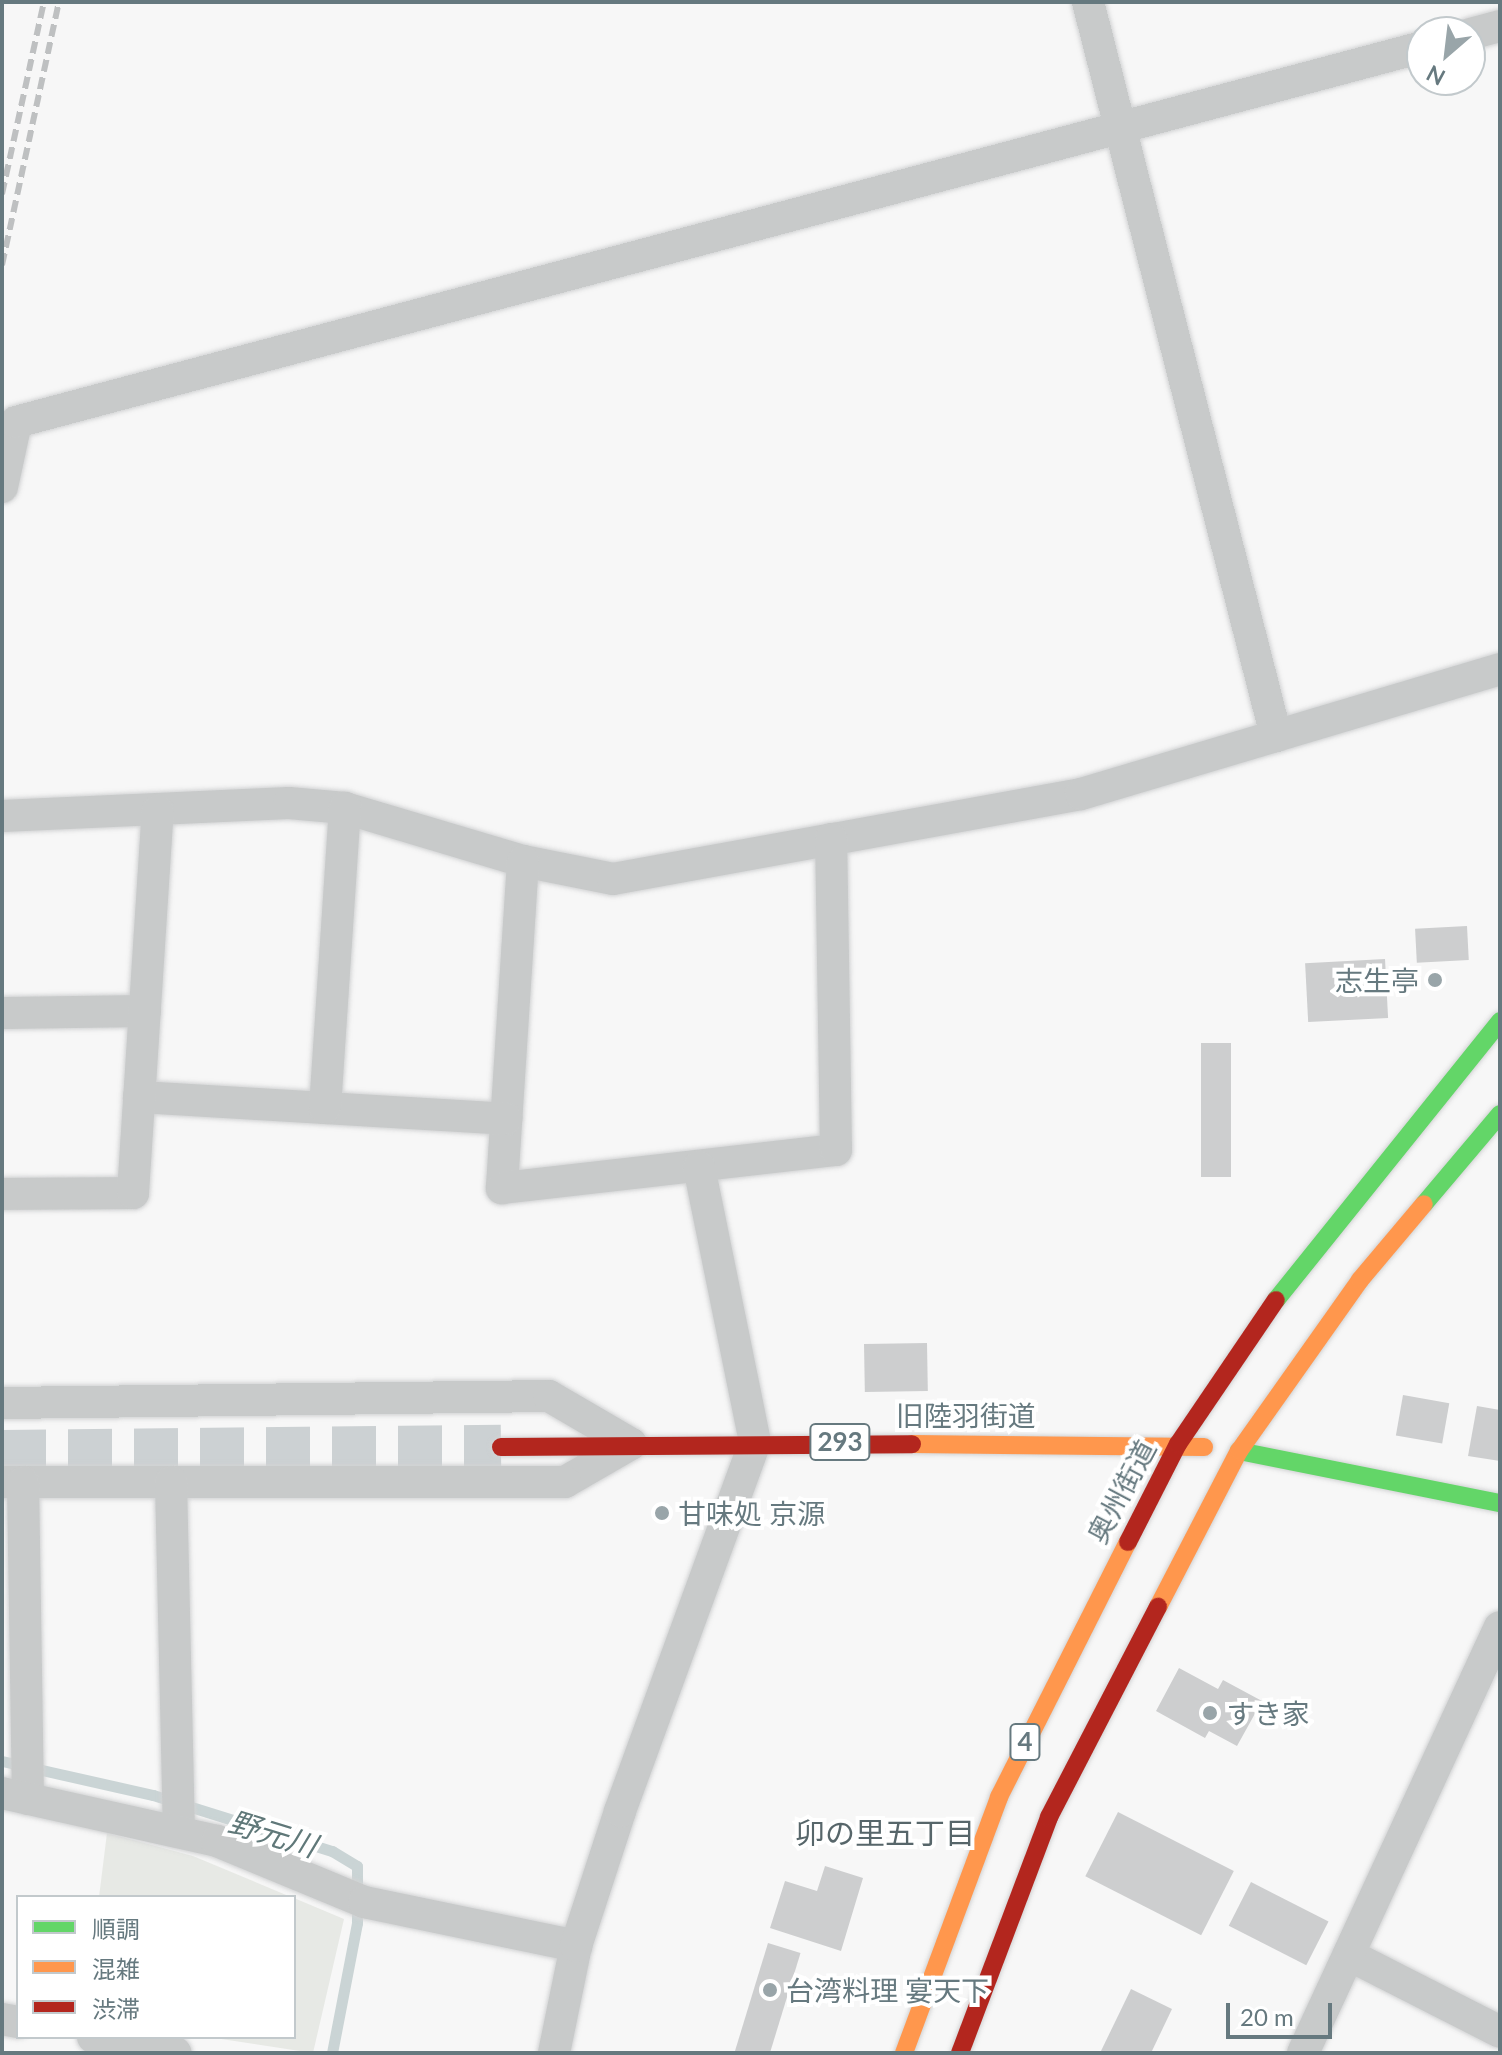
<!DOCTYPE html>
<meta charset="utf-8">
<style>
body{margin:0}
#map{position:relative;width:1502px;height:2055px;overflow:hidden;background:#f7f7f7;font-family:Lato,"Noto Sans JP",sans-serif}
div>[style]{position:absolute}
.green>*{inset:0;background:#e7e9e5}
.stream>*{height:11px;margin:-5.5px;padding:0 5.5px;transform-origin:5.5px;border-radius:5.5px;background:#cad4d5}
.building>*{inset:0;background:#cdcecf;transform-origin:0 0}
.highway-tunnel>*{height:44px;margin-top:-22px;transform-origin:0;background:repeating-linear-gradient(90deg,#ccd1d3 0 44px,transparent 0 66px)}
.roads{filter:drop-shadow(0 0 2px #d2d3d4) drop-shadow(0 0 2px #d2d3d4)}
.street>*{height:32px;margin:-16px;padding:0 16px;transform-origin:16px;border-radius:16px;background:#c8caca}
.fast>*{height:18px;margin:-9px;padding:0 9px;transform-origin:9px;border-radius:9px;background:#63d668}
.slow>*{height:18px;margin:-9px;padding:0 9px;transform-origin:9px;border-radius:9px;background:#ff974d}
.jam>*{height:18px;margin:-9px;padding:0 9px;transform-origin:9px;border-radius:9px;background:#b3261e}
.rail>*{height:6px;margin-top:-3px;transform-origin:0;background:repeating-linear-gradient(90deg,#bec0c1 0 12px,transparent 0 18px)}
.dots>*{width:22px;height:22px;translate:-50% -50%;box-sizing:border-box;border:4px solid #fff;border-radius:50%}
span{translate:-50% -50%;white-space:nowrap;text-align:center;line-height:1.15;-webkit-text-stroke:8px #fff;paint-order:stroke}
.shield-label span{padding:2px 6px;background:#fff;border:2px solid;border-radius:6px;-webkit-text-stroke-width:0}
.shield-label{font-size:26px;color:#66797f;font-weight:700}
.poi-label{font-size:28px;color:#66797f}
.right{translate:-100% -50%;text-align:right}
.left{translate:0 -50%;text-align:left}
.street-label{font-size:28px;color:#66797f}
.neighbourhood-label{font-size:30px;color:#57666a}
.water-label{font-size:30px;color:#607879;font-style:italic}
.frame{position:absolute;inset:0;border:4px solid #66797f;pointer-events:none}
.legend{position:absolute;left:16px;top:1895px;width:280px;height:144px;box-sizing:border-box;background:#fff;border:2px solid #c2c9cc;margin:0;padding:10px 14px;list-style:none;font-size:24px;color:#66797f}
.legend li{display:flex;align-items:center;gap:16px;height:40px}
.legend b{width:40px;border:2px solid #c2c9cc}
.north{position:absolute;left:1406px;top:16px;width:80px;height:80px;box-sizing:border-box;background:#fff;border:2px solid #c2c9cc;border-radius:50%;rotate:208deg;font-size:22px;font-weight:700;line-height:32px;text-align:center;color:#66797f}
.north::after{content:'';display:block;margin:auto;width:28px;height:36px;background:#99a5a9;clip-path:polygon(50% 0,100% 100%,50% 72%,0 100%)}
.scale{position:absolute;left:1226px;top:2003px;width:106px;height:36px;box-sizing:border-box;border:4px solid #66797f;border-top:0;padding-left:10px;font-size:24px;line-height:28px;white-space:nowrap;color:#66797f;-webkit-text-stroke:6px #fff;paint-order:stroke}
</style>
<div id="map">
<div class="green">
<div style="clip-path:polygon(107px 1833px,193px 1856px,291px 1897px,99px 1897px)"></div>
<div style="clip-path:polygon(294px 1898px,344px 1919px,313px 2053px,208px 2037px,294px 2037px)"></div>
</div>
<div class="stream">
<div style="left:2px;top:1761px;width:155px;rotate:12.7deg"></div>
<div style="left:153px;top:1795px;width:188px;rotate:17.4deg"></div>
<div style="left:332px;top:1851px;width:29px;rotate:31deg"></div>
<div style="left:357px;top:1866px;width:57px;rotate:90deg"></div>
<div style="left:357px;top:1923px;width:132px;rotate:100.9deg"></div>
</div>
<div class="building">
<div style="left:1467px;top:926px;width:34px;height:52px;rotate:87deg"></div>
<div style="left:1385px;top:959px;width:59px;height:80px;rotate:87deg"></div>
<div style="left:1231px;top:1043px;width:134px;height:30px;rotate:90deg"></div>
<div style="left:927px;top:1343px;width:48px;height:63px;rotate:89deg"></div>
<div style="left:1403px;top:1395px;width:47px;height:41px;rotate:10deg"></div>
<div style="clip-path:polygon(1477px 1406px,1500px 1410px,1500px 1461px,1468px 1456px)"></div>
<div style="clip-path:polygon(1179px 1668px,1218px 1689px,1223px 1680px,1262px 1701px,1237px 1746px,1209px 1731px,1205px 1738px,1156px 1711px)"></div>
<div style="left:1118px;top:1812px;width:130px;height:72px;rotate:27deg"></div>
<div style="clip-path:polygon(825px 1866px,863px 1878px,841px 1951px,770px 1928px,785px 1881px,817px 1891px)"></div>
<div style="left:1251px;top:1882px;width:87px;height:49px;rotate:27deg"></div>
<div style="left:768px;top:1943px;width:34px;height:115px;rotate:17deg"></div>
<div style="clip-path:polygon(1131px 1989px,1172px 2009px,1151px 2053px,1100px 2053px)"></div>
</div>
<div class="highway-tunnel">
<div style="left:2px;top:1452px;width:499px;rotate:-0.6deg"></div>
</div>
<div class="roads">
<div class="street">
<div style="left:1088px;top:2px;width:758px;rotate:75.63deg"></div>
<div style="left:1470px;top:34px;width:31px;rotate:-15deg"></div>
<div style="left:2px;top:487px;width:66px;rotate:-77.8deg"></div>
<div style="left:16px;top:422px;width:1455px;rotate:-14.93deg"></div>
<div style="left:2px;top:816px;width:287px;rotate:-2.6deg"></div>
<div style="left:289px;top:803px;width:56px;rotate:5.1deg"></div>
<div style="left:345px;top:808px;width:186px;rotate:16.6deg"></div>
<div style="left:523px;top:861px;width:92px;rotate:11.3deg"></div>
<div style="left:613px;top:879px;width:476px;rotate:-10.3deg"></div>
<div style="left:1081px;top:794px;width:437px;rotate:-16.6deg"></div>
<div style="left:523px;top:861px;width:328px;rotate:93.7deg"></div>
<div style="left:502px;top:1188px;width:336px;rotate:-6.5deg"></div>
<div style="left:836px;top:1150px;width:311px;rotate:-90.9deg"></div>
<div style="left:2px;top:1013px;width:143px;rotate:-0.8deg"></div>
<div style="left:139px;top:1097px;width:368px;rotate:3.4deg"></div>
<div style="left:325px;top:1108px;width:301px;rotate:-86.2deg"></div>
<div style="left:2px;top:1194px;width:131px;rotate:-0.4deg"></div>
<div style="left:133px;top:1193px;width:383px;rotate:-86.3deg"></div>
<div style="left:2px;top:1403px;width:547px;rotate:-0.73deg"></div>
<div style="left:549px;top:1396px;width:95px;rotate:30.3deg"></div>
<div style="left:631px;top:1444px;width:76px;rotate:150.1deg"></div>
<div style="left:565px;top:1482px;width:563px;rotate:180deg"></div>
<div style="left:23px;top:1482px;width:317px;rotate:89.1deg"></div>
<div style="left:171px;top:1482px;width:350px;rotate:88.7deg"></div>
<div style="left:2px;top:1793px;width:220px;rotate:12.6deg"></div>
<div style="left:217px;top:1841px;width:159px;rotate:22.5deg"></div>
<div style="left:364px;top:1902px;width:217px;rotate:11.7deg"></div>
<div style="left:1351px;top:1956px;width:167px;rotate:27deg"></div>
<div style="left:2px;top:2019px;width:16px;rotate:11deg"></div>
<div style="left:93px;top:2037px;width:84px;rotate:11deg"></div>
<div style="left:554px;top:2053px;width:109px;rotate:-78.4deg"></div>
<div style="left:576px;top:1946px;width:142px;rotate:-71.9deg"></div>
<div style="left:620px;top:1811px;width:393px;rotate:-69.9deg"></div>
<div style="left:755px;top:1442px;width:281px;rotate:-101.5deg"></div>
<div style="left:1303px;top:2053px;width:469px;rotate:-65.2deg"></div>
</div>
<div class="fast">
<div style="left:1424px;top:1204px;width:118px;rotate:-49.8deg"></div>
<div style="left:1276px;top:1300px;width:358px;rotate:-51.2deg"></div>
<div style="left:1239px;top:1451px;width:266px;rotate:11.3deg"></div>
</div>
<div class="slow">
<div style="left:912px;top:1444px;width:292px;rotate:0.6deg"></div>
<div style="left:1158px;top:1607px;width:176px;rotate:-62.6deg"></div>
<div style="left:1239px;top:1451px;width:209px;rotate:-54.7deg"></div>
<div style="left:1360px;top:1280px;width:99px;rotate:-49.9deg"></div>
<div style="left:904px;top:2053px;width:273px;rotate:-69.6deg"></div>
<div style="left:999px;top:1797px;width:286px;rotate:-63.2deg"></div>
</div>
<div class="jam">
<div style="left:501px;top:1447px;width:411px;rotate:-0.4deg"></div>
<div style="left:1128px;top:1542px;width:110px;rotate:-63deg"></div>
<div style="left:1178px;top:1444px;width:174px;rotate:-55.8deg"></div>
<div style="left:960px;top:2053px;width:252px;rotate:-69.3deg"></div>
<div style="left:1049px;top:1817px;width:237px;rotate:-62.6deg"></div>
</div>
</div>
<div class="rail">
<div style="left:2px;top:194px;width:197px;rotate:-77.7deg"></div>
<div style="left:2px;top:265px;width:269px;rotate:-77.8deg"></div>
</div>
<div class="dots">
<div style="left:1435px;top:980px;background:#99a5a9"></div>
<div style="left:662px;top:1513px;background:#99a5a9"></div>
<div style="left:1210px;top:1713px;background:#99a5a9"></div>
<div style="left:770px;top:1990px;background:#99a5a9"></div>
</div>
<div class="shield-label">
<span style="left:840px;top:1442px">293</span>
<span style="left:1025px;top:1742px">4</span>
</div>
<div class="poi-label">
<span class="right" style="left:1419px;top:980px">志生亭</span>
<span class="left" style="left:678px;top:1513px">甘味処 京源</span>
<span class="left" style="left:1226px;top:1713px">すき家</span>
<span class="left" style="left:786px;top:1990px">台湾料理 宴天下</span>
</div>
<div class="street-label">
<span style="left:966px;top:1415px">旧陸羽街道</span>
<span style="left:1121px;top:1491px;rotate:-62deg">奥州街道</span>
</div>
<div class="neighbourhood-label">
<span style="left:885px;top:1832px">卯の里五丁目</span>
</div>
<div class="water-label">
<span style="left:273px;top:1833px;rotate:17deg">野元川</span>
</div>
<div class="frame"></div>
<ul class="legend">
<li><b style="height:10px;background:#63d668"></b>順調</li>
<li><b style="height:10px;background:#ff974d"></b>混雑</li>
<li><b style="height:10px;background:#b3261e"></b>渋滞</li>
</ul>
<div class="north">N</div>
<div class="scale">20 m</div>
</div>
